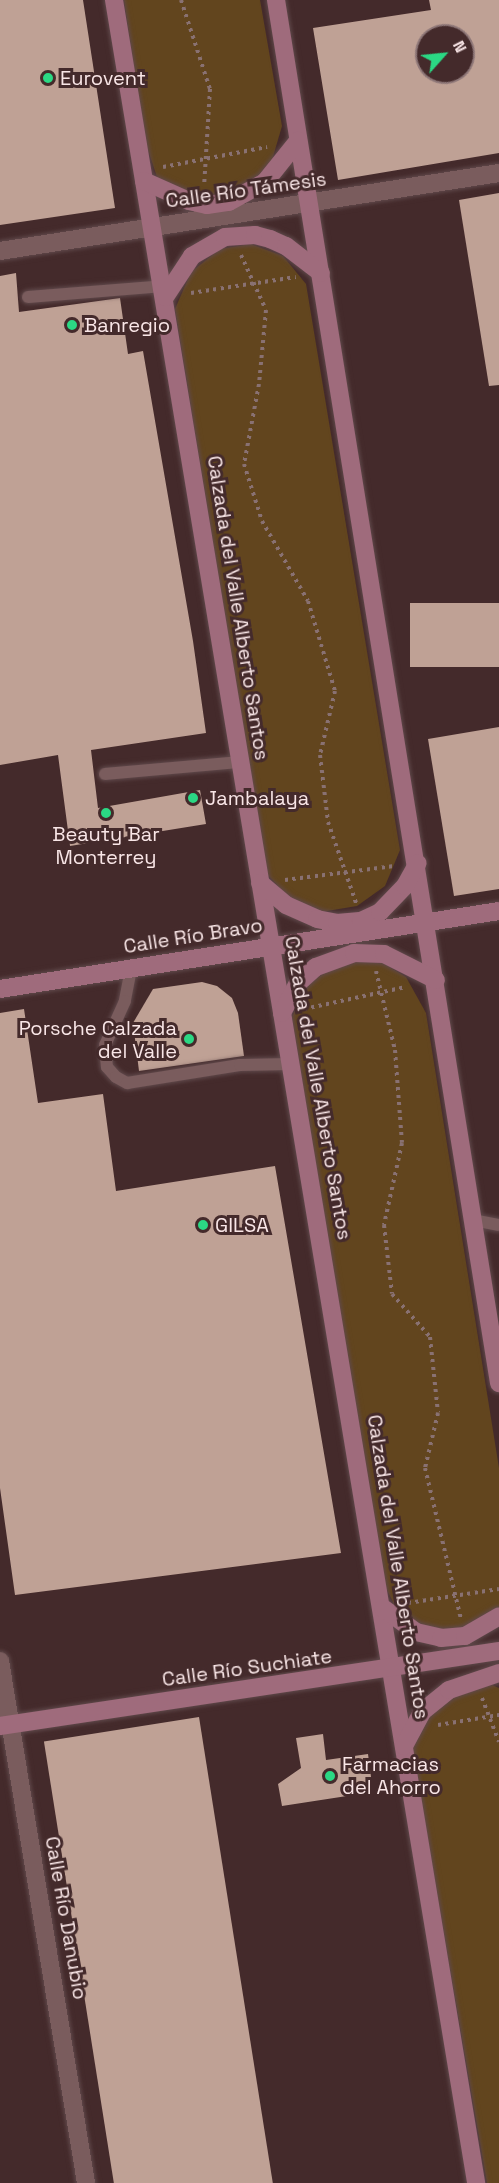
<!DOCTYPE html>
<meta charset="utf-8">
<style>
body{margin:0}
#map{position:relative;width:499px;height:2183px;overflow:hidden;background:#442a2b;font-family:"Space Grotesk",sans-serif}
div>[style]{position:absolute}
.green>*{inset:0;background:#62451e}
.building>*{inset:0;background:#bfa195;transform-origin:0 0}
.path>*{height:4px;margin-top:-2px;transform-origin:0;background:repeating-linear-gradient(90deg,#897172 0 3px,transparent 0 7.5px)}
.roads{filter:drop-shadow(0 0 2px #60494b) drop-shadow(0 0 2px #60494b)}
.lane>*{height:12px;margin:-6px;padding:0 6px;transform-origin:6px;border-radius:6px;background:#7a5c5d}
.street>*{height:18px;margin:-9px;padding:0 9px;transform-origin:9px;border-radius:9px;background:#7a5c5d}
.secondary>*{height:18px;margin:-9px;padding:0 9px;transform-origin:9px;border-radius:9px;background:#9f6b7c}
.dots>*{width:16px;height:16px;translate:-50% -50%;box-sizing:border-box;border:3px solid #442a2b;border-radius:50%}
span{translate:-50% -50%;white-space:nowrap;text-align:center;line-height:1.15;-webkit-text-stroke:6px #442a2b;paint-order:stroke}
.poi-label{font-size:20px;color:#f9e6e7}
.left{translate:0 -50%;text-align:left}
.right{translate:-100% -50%;text-align:right}
.street-label{font-size:20px;color:#f9e6e7}
.north{position:absolute;left:415px;top:24px;width:60px;height:60px;box-sizing:border-box;background:#442a2b;border:2px solid #8c7576;border-radius:50%;rotate:63deg;font-size:16px;font-weight:700;line-height:24px;text-align:center;color:#f9e6e7}
.north::after{content:'';display:block;margin:auto;width:21px;height:27px;background:#2bd884;clip-path:polygon(50% 0,100% 100%,50% 72%,0 100%)}
</style>
<div id="map">
<div class="green">
<div style="clip-path:polygon(124px 0,260px 0,282px 126px,270px 167px,238px 194px,191px 197px,158px 180px,145px 141px)"></div>
<div style="clip-path:polygon(251px 244px,283px 256px,306px 284px,400px 850px,385px 886px,357px 906px,321px 912px,289px 898px,267px 874px,175px 309px,191px 272px,220px 249px)"></div>
<div style="clip-path:polygon(373px 957px,406px 977px,426px 1013px,499px 1468px,499px 1613px,467px 1633px,430px 1635px,401px 1618px,383px 1582px,292px 1017px,308px 985px,341px 960px)"></div>
<div style="clip-path:polygon(492px 1685px,499px 1688px,499px 2183px,487px 2183px,412px 1748px,429px 1714px,456px 1694px)"></div>
</div>
<div class="building">
<div style="clip-path:polygon(0 0,83px 0,115px 208px,0 225px)"></div>
<div style="clip-path:polygon(evenodd,429px 0,499px 0,499px 153px,338px 180px,313px 28px,431px 10px,429px 0,427px 36px,463px 36px,463px 72px,427px 72px,427px 36px)"></div>
<div style="clip-path:polygon(499px 193px,499px 385px,489px 386px,459px 200px)"></div>
<div style="clip-path:polygon(16px 273px,19px 312px,120px 298px,128px 354px,143px 351px,193px 641px,206px 733px,91px 750px,98px 808px,200px 790px,206px 824px,70px 846px,58px 755px,0 765px,0 276px)"></div>
<div style="left:499px;top:603px;width:64px;height:89px;rotate:90deg"></div>
<div style="clip-path:polygon(499px 727px,499px 889px,454px 896px,428px 739px)"></div>
<div style="clip-path:polygon(202px 982px,217px 986px,232px 998px,238px 1013px,244px 1056px,139px 1071px,133px 1023px,153px 989px)"></div>
<div style="clip-path:polygon(24px 1009px,38px 1103px,103px 1094px,116px 1191px,275px 1166px,341px 1553px,15px 1595px,0 1488px,0 1013px)"></div>
<div style="left:199px;top:1717px;width:472px;height:157px;rotate:81deg"></div>
<div style="clip-path:polygon(323px 1734px,326px 1760px,368px 1754px,373px 1792px,282px 1806px,278px 1784px,301px 1768px,296px 1738px)"></div>
</div>
<div class="path">
<div style="left:181px;top:0;width:94px;rotate:72deg"></div>
<div style="left:210px;top:89px;width:97px;rotate:93.5deg"></div>
<div style="left:163px;top:167px;width:106px;rotate:-10.9deg"></div>
<div style="left:241px;top:255px;width:60px;rotate:65.6deg"></div>
<div style="left:266px;top:310px;width:74px;rotate:95.4deg"></div>
<div style="left:259px;top:384px;width:81px;rotate:100.6deg"></div>
<div style="left:244px;top:464px;width:60px;rotate:72.5deg"></div>
<div style="left:262px;top:521px;width:92px;rotate:60.1deg"></div>
<div style="left:308px;top:601px;width:94px;rotate:73.3deg"></div>
<div style="left:335px;top:691px;width:66px;rotate:103.2deg"></div>
<div style="left:320px;top:755px;width:67px;rotate:83.2deg"></div>
<div style="left:328px;top:822px;width:86px;rotate:70.9deg"></div>
<div style="left:191px;top:293px;width:106px;rotate:-8.7deg"></div>
<div style="left:285px;top:880px;width:110px;rotate:-7.3deg"></div>
<div style="left:376px;top:971px;width:81px;rotate:76.5deg"></div>
<div style="left:395px;top:1050px;width:93px;rotate:85.7deg"></div>
<div style="left:402px;top:1143px;width:84px;rotate:102.4deg"></div>
<div style="left:384px;top:1225px;width:69px;rotate:83.4deg"></div>
<div style="left:392px;top:1294px;width:57px;rotate:48.5deg"></div>
<div style="left:430px;top:1337px;width:76px;rotate:84deg"></div>
<div style="left:438px;top:1413px;width:57px;rotate:103.3deg"></div>
<div style="left:425px;top:1468px;width:155px;rotate:76.6deg"></div>
<div style="left:304px;top:1009px;width:104px;rotate:-12.2deg"></div>
<div style="left:408px;top:1603px;width:92px;rotate:-8.7deg"></div>
<div style="left:482px;top:1698px;width:47px;rotate:68.9deg"></div>
<div style="left:438px;top:1725px;width:62px;rotate:-9.3deg"></div>
</div>
<div class="roads">
<div class="lane">
<div style="left:28px;top:297px;width:136px;rotate:-4.6deg"></div>
<div style="left:105px;top:774px;width:136px;rotate:-5.1deg"></div>
<div style="left:131px;top:969px;width:33px;rotate:101deg"></div>
<div style="left:125px;top:1001px;width:48px;rotate:114.4deg"></div>
<div style="left:105px;top:1045px;width:22px;rotate:85deg"></div>
<div style="left:107px;top:1067px;width:13px;rotate:48deg"></div>
<div style="left:116px;top:1077px;width:13px;rotate:29deg"></div>
<div style="left:127px;top:1083px;width:114px;rotate:-9.1deg"></div>
<div style="left:240px;top:1065px;width:51px;rotate:-1.1deg"></div>
<div style="left:473px;top:1220px;width:26px;rotate:11deg"></div>
</div>
<div class="street">
<div style="left:0;top:251px;width:505px;rotate:-8.88deg"></div>
<div style="left:0;top:1661px;width:529px;rotate:80.64deg"></div>
</div>
<div class="secondary">
<div style="left:114px;top:0;width:2213px;rotate:80.58deg"></div>
<div style="left:276px;top:0;width:1401px;rotate:80.84deg"></div>
<div style="left:144px;top:181px;width:49px;rotate:24deg"></div>
<div style="left:189px;top:201px;width:18px;rotate:13deg"></div>
<div style="left:207px;top:205px;width:22px;rotate:-8deg"></div>
<div style="left:229px;top:202px;width:41px;rotate:-29.1deg"></div>
<div style="left:265px;top:182px;width:53px;rotate:-51.2deg"></div>
<div style="left:165px;top:297px;width:49px;rotate:-56.6deg"></div>
<div style="left:192px;top:256px;width:38px;rotate:-30deg"></div>
<div style="left:225px;top:237px;width:30px;rotate:-4deg"></div>
<div style="left:255px;top:235px;width:16px;rotate:15deg"></div>
<div style="left:270px;top:239px;width:17px;rotate:24deg"></div>
<div style="left:286px;top:246px;width:44px;rotate:37.6deg"></div>
<div style="left:260px;top:883px;width:34px;rotate:40deg"></div>
<div style="left:286px;top:905px;width:34px;rotate:24deg"></div>
<div style="left:317px;top:919px;width:20px;rotate:11deg"></div>
<div style="left:337px;top:923px;width:24px;rotate:-5deg"></div>
<div style="left:361px;top:921px;width:21px;rotate:-25deg"></div>
<div style="left:380px;top:912px;width:36px;rotate:-46deg"></div>
<div style="left:405px;top:886px;width:26px;rotate:-61deg"></div>
<div style="left:0;top:989px;width:505px;rotate:-8.88deg"></div>
<div style="left:282px;top:1013px;width:34px;rotate:-62deg"></div>
<div style="left:298px;top:983px;width:24px;rotate:-42deg"></div>
<div style="left:316px;top:967px;width:40px;rotate:-20.2deg"></div>
<div style="left:354px;top:953px;width:30px;rotate:2deg"></div>
<div style="left:384px;top:954px;width:58px;rotate:26.6deg"></div>
<div style="left:383px;top:1608px;width:41px;rotate:36deg"></div>
<div style="left:416px;top:1632px;width:26px;rotate:13deg"></div>
<div style="left:441px;top:1638px;width:24px;rotate:-5deg"></div>
<div style="left:465px;top:1636px;width:39px;rotate:-30deg"></div>
<div style="left:0;top:1726px;width:505px;rotate:-8.55deg"></div>
<div style="left:404px;top:1746px;width:40px;rotate:-62deg"></div>
<div style="left:423px;top:1711px;width:33px;rotate:-39deg"></div>
<div style="left:449px;top:1690px;width:53px;rotate:-18.8deg"></div>
</div>
</div>
<div class="dots">
<div style="left:48px;top:78px;background:#2bd884"></div>
<div style="left:72px;top:325px;background:#2bd884"></div>
<div style="left:193px;top:798px;background:#2bd884"></div>
<div style="left:106px;top:813px;background:#2bd884"></div>
<div style="left:189px;top:1039px;background:#2bd884"></div>
<div style="left:203px;top:1225px;background:#2bd884"></div>
<div style="left:330px;top:1776px;background:#2bd884"></div>
</div>
<div class="poi-label">
<span class="left" style="left:60px;top:78px">Eurovent</span>
<span class="left" style="left:84px;top:325px">Banregio</span>
<span class="left" style="left:205px;top:798px">Jambalaya</span>
<span style="left:106px;top:846px">Beauty Bar<br>Monterrey</span>
<span class="right" style="left:177px;top:1040px">Porsche Calzada<br>del Valle</span>
<span class="left" style="left:215px;top:1225px">GILSA</span>
<span class="left" style="left:342px;top:1776px">Farmacias<br>del Ahorro</span>
</div>
<div class="street-label">
<span style="left:246px;top:190px;rotate:-8deg">Calle Río Támesis</span>
<span style="left:238px;top:608px;rotate:81deg">Calzada del Valle Alberto Santos</span>
<span style="left:193px;top:936px;rotate:-9deg">Calle Río Bravo</span>
<span style="left:318px;top:1088px;rotate:80deg">Calzada del Valle Alberto Santos</span>
<span style="left:398px;top:1567px;rotate:81deg">Calzada del Valle Alberto Santos</span>
<span style="left:247px;top:1668px;rotate:-8deg">Calle Río Suchiate</span>
<span style="left:66px;top:1918px;rotate:80deg">Calle Río Danubio</span>
</div>
<div class="north">N</div>
</div>
